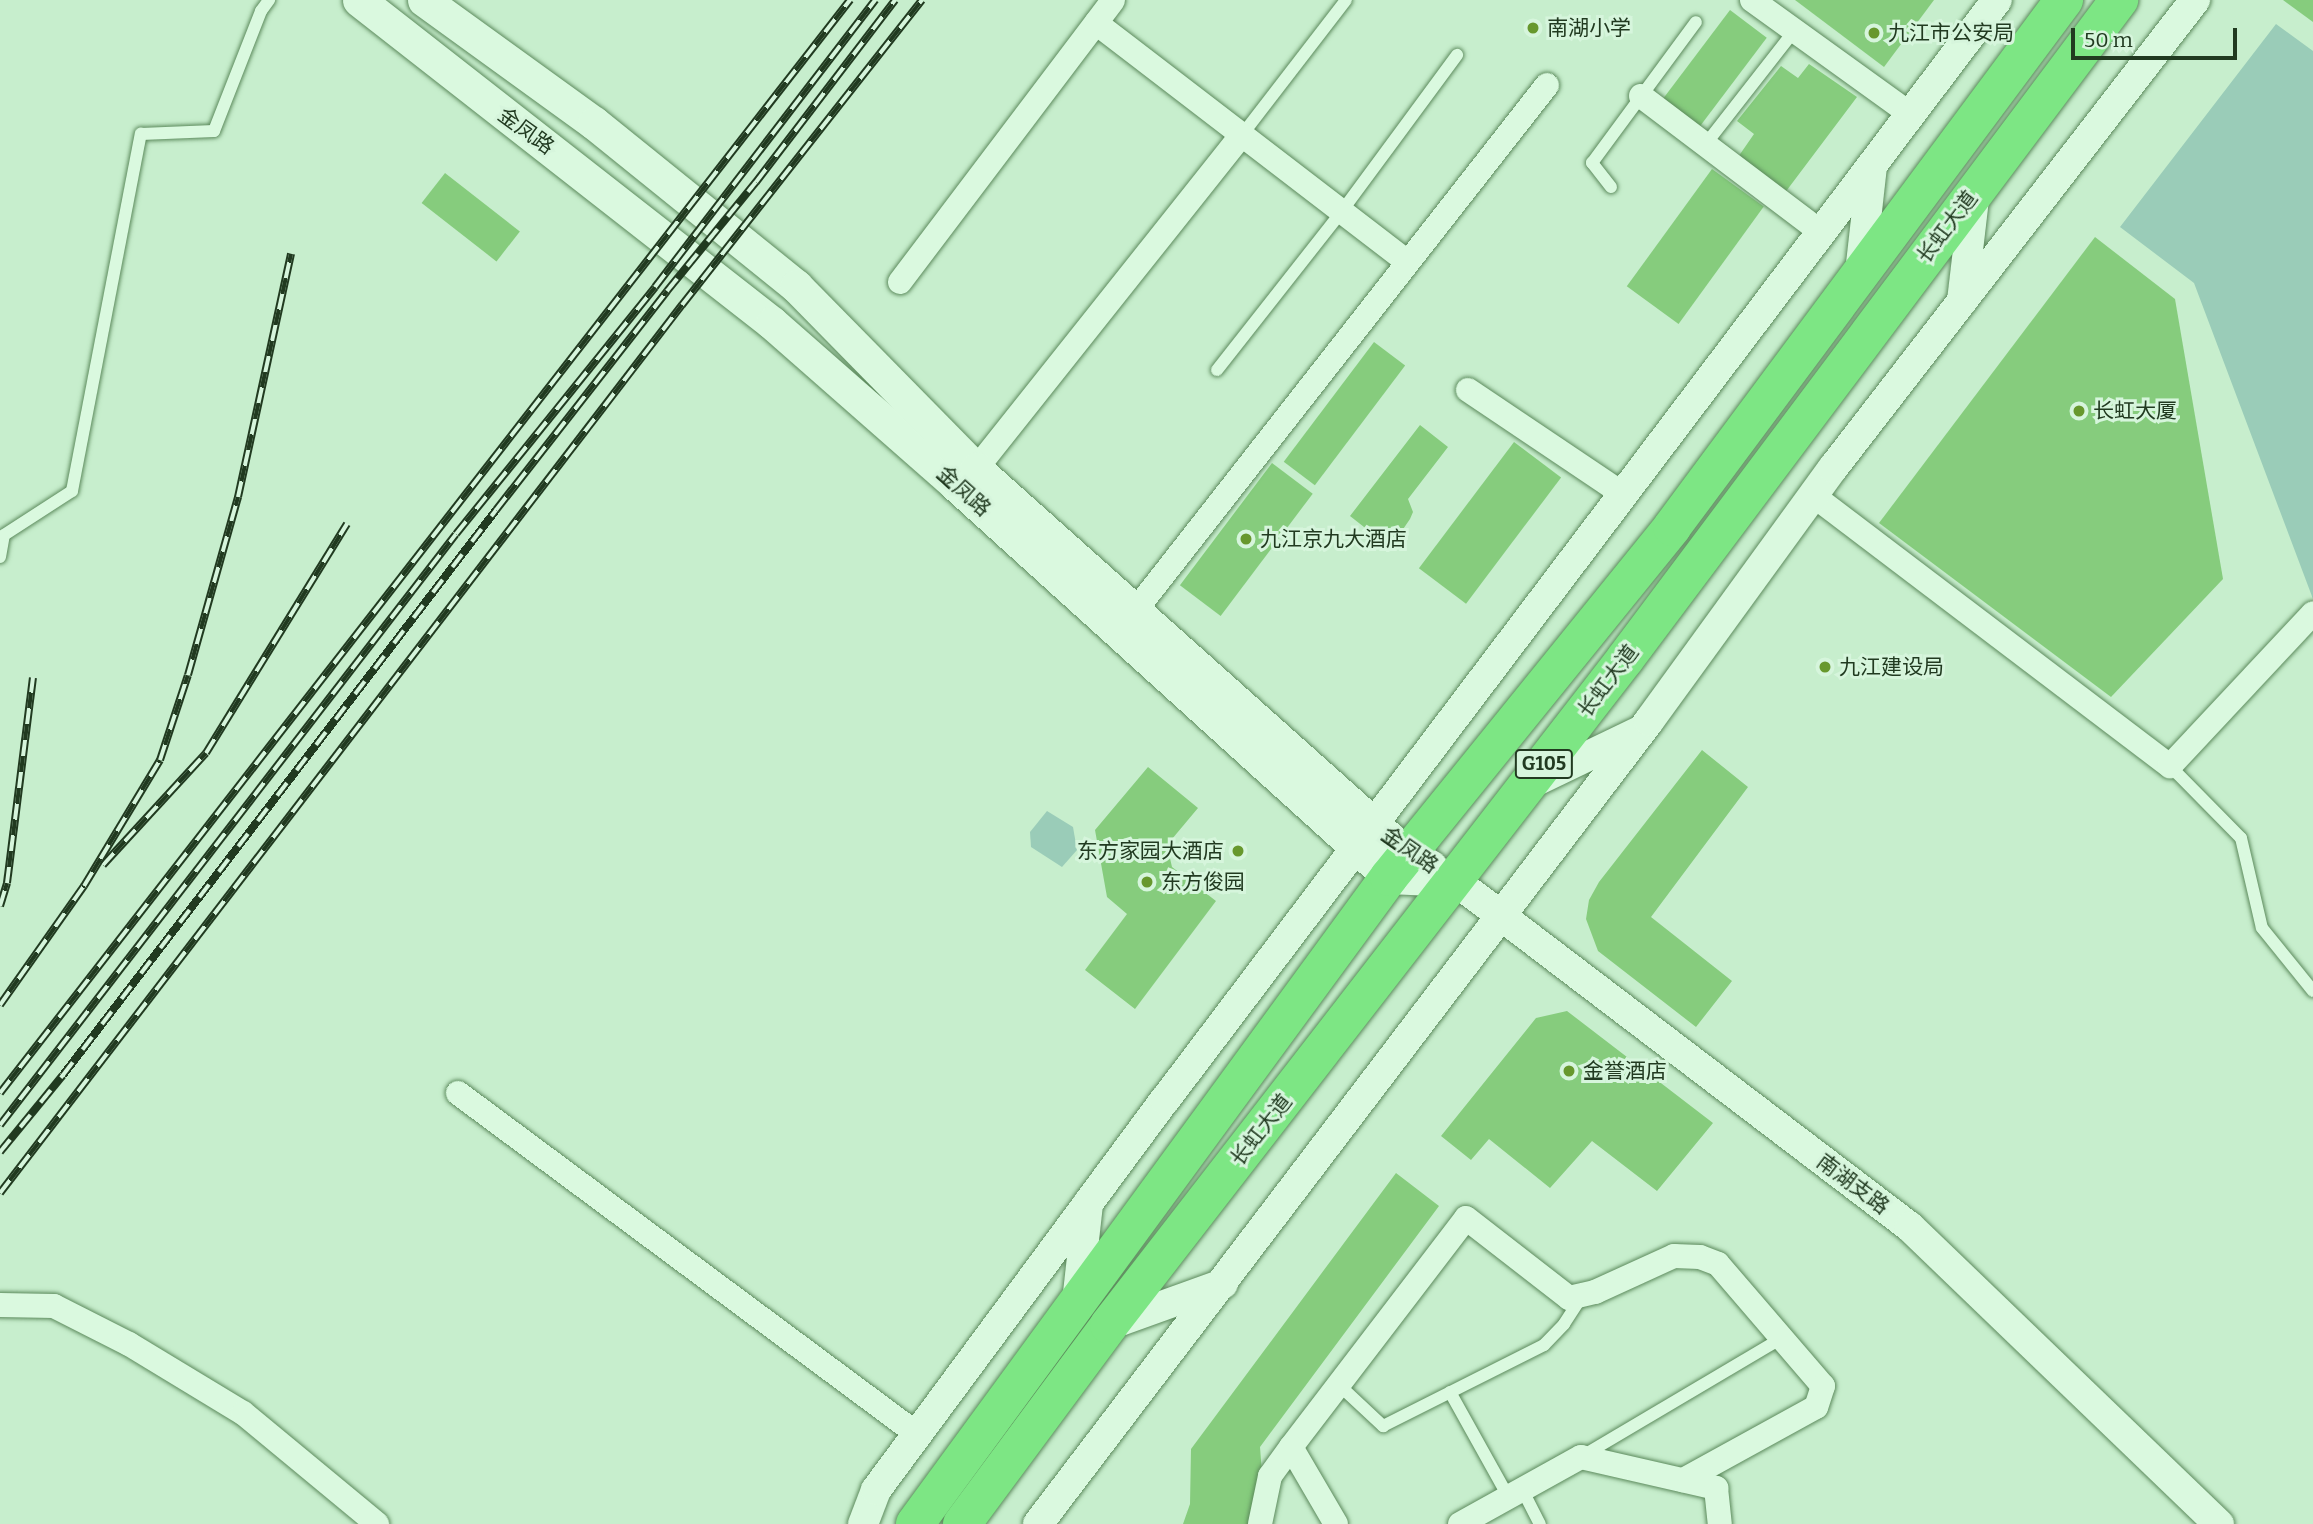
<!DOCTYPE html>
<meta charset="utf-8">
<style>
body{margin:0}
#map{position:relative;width:2313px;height:1524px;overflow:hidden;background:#c7eecd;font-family:Bitter,"Noto Sans SC",serif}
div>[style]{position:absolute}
.green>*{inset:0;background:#9accb8}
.building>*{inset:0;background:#86cc7d;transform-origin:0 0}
.roads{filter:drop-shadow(0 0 2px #5c8a5c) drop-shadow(0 0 2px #5c8a5c)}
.service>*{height:12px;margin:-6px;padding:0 6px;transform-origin:6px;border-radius:6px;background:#daf9df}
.minor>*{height:24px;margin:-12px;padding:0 12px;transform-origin:12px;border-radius:12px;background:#daf9df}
.tertiary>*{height:30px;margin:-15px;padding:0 15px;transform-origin:15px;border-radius:15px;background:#daf9df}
.secondary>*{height:33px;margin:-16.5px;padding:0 16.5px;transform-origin:16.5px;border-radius:16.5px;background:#daf9df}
.trunk>*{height:38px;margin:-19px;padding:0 19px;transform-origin:19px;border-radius:19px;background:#7de684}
.rail>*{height:8px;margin-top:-4px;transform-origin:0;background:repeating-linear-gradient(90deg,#d6f5dc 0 16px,#213a20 0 32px);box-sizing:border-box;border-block:2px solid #213a20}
.dots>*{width:19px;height:19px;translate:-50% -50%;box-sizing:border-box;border:4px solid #d6f5dc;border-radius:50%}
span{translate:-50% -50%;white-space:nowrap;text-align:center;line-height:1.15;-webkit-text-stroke:6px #d6f5dc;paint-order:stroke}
.shield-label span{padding:2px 5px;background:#d6f5dc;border:2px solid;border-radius:5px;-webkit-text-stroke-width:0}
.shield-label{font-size:19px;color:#213a20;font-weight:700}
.poi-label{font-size:21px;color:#213a20}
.left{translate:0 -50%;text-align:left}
.right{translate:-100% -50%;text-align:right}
.street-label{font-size:21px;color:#213a20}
.scale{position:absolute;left:2071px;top:28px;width:166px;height:32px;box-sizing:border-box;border:4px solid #213a20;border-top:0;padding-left:9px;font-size:21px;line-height:24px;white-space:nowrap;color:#213a20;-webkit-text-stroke:5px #d6f5dc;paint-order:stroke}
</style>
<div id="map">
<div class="green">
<div style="clip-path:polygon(2276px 24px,2313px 51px,2313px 599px,2194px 283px,2120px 227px)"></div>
<div style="clip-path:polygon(1047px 811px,1073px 827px,1077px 850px,1062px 867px,1031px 847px,1030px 832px)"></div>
</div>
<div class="building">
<div style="clip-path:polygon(1795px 0,1934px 0,1884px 67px)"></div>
<div style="clip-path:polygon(2283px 0,2313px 0,2313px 22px)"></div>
<div style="left:1730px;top:10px;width:46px;height:115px;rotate:37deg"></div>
<div style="clip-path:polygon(1809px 64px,1857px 97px,1784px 194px,1736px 160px,1754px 134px,1737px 121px,1781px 66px,1798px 78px)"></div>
<div style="left:1712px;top:169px;width:64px;height:145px;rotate:36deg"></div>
<div style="left:445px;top:173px;width:95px;height:38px;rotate:38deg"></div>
<div style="clip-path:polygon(2095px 237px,2175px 299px,2223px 579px,2111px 697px,1879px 523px)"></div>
<div style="left:1374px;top:342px;width:39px;height:150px;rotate:37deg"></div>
<div style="clip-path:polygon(1420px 425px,1448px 447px,1408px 499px,1413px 512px,1410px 519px,1395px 541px,1383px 531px,1378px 538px,1350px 516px)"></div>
<div style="left:1514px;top:442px;width:59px;height:158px;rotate:37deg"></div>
<div style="left:1272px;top:463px;width:51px;height:153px;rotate:37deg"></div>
<div style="clip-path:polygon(1702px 750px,1748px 787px,1651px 917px,1732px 981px,1696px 1027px,1598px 951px,1586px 919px,1589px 900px,1599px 882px)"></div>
<div style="clip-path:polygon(1148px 767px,1198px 808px,1167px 845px,1172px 867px,1216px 901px,1135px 1009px,1085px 970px,1127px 914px,1107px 897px,1095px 830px)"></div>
<div style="clip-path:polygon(1567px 1011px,1713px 1123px,1657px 1191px,1592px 1141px,1550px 1188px,1489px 1139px,1471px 1160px,1441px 1136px,1536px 1018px)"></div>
<div style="clip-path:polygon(1396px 1173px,1439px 1206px,1260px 1447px,1262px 1474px,1257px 1524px,1183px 1524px,1190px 1504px,1191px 1449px)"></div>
</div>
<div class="roads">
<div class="service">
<div style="left:1242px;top:135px;width:170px;rotate:-52.4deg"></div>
<div style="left:1705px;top:145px;width:145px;rotate:-52deg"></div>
<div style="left:1611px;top:187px;width:31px;rotate:-128deg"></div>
<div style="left:1592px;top:163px;width:175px;rotate:-53.6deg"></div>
<div style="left:1217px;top:370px;width:202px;rotate:-51.8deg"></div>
<div style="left:1342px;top:211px;width:194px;rotate:-53.6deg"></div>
<div style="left:0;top:557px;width:22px;rotate:-80deg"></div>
<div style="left:4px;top:535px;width:81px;rotate:-32.9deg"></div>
<div style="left:72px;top:491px;width:364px;rotate:-79.1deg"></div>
<div style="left:141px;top:134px;width:73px;rotate:-2.4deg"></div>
<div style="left:214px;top:131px;width:129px;rotate:-68.6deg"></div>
<div style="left:261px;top:11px;width:14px;rotate:-54deg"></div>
<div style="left:2170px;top:766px;width:101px;rotate:45.4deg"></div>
<div style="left:2241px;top:838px;width:92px;rotate:76.9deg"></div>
<div style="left:2262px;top:928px;width:81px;rotate:51deg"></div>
<div style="left:1338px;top:1384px;width:62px;rotate:43deg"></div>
<div style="left:1383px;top:1426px;width:180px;rotate:-26.7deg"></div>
<div style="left:1544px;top:1345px;width:29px;rotate:-46deg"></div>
<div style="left:1564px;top:1324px;width:31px;rotate:-57deg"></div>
<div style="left:1450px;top:1392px;width:121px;rotate:60.9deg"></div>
<div style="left:1584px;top:1455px;width:230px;rotate:-30.6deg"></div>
<div style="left:1523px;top:1491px;width:37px;rotate:63deg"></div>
</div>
<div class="minor">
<div style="left:1752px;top:0;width:195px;rotate:35.8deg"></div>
<div style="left:1096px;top:23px;width:393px;rotate:37.5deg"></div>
<div style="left:1641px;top:96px;width:227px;rotate:37.1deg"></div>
<div style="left:900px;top:282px;width:353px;rotate:-52.9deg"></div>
<div style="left:1468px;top:390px;width:188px;rotate:33.9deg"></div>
<div style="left:976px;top:469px;width:427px;rotate:-51.5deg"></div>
<div style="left:1814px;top:496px;width:447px;rotate:37.2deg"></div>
<div style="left:2170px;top:766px;width:209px;rotate:-46.9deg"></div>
<div style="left:1135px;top:611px;width:668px;rotate:-51.93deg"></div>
<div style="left:458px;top:1093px;width:572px;rotate:36.61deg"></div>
<div style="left:0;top:1305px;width:54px;rotate:1.1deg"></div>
<div style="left:54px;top:1306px;width:84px;rotate:26.9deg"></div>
<div style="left:129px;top:1344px;width:133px;rotate:31.2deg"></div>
<div style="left:243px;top:1413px;width:174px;rotate:39.6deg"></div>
<div style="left:1291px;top:1447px;width:288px;rotate:-52.6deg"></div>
<div style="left:1466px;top:1218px;width:130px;rotate:37.8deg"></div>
<div style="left:1569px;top:1298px;width:27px;rotate:-13deg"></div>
<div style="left:1595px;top:1292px;width:87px;rotate:-24.5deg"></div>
<div style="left:1674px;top:1256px;width:26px;rotate:2deg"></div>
<div style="left:1700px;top:1257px;width:19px;rotate:21deg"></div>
<div style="left:1718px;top:1264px;width:161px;rotate:49.3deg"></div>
<div style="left:1823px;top:1386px;width:22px;rotate:108deg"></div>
<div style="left:1816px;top:1407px;width:152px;rotate:151.2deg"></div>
<div style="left:1260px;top:1524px;width:49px;rotate:-78.2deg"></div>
<div style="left:1270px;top:1476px;width:36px;rotate:-54deg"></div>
<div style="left:1291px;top:1447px;width:89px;rotate:59.7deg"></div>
<div style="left:1460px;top:1524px;width:138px;rotate:-29deg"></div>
<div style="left:1581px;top:1457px;width:139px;rotate:12.9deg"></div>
<div style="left:1716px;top:1488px;width:36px;rotate:84deg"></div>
</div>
<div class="tertiary">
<div style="left:1860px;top:273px;width:108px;rotate:-83.6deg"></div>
<div style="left:1962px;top:301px;width:111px;rotate:-83.3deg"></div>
<div style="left:1532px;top:783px;width:118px;rotate:-25.7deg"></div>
<div style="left:1454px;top:880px;width:573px;rotate:37.27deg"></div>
<div style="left:1910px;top:1227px;width:429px;rotate:43.9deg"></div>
<div style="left:1077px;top:1302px;width:99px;rotate:-83.6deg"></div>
<div style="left:1109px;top:1325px;width:121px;rotate:-19.8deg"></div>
<div style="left:863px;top:1524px;width:36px;rotate:-69deg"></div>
<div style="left:876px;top:1490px;width:485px;rotate:-53.5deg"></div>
<div style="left:1165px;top:1100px;width:1379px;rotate:-52.9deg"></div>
<div style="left:1038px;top:1524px;width:1009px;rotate:-52.73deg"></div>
<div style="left:1649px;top:721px;width:313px;rotate:-54deg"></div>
<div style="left:1833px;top:468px;width:592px;rotate:-52.28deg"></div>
</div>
<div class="secondary">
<div style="left:359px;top:0;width:524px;rotate:38.03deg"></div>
<div style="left:772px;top:323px;width:244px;rotate:41.3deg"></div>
<div style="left:955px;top:484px;width:585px;rotate:42.16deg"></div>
<div style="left:1389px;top:877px;width:65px;rotate:2.6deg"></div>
<div style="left:424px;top:0;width:210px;rotate:35.9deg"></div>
<div style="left:594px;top:123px;width:260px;rotate:38.9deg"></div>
<div style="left:796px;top:286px;width:257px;rotate:45.5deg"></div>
<div style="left:976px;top:469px;width:578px;rotate:41.77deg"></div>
<div style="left:1407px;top:854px;width:27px;rotate:28deg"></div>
</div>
<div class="trunk">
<div style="left:915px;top:1524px;width:802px;rotate:-53.77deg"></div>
<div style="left:1389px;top:877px;width:450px;rotate:-51deg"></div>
<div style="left:1672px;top:527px;width:657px;rotate:-53.36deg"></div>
<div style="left:962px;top:1524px;width:247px;rotate:-53.5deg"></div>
<div style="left:1109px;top:1325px;width:843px;rotate:-52.23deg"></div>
<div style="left:1625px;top:659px;width:824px;rotate:-53.14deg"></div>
</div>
</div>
<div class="rail">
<div style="left:103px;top:865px;width:152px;rotate:-47.4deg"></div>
<div style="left:206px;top:753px;width:269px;rotate:-58.4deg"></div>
<div style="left:0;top:906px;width:24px;rotate:-73deg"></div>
<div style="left:7px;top:883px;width:207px;rotate:-82.8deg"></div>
<div style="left:0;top:1005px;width:146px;rotate:-54.8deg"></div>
<div style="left:84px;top:886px;width:147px;rotate:-58.9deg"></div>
<div style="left:160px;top:760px;width:89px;rotate:-71.8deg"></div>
<div style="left:188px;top:675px;width:185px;rotate:-74.3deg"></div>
<div style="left:238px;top:497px;width:249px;rotate:-77.7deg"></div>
<div style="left:0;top:1093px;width:1385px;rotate:-52.13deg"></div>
<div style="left:0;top:1125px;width:746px;rotate:-52.35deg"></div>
<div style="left:456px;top:534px;width:317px;rotate:-51.1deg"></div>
<div style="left:655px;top:287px;width:362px;rotate:-52.5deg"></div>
<div style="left:0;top:1152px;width:99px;rotate:-50.7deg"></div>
<div style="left:63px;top:1075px;width:712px;rotate:-52.53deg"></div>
<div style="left:496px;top:510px;width:278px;rotate:-52deg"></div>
<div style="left:667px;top:291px;width:141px;rotate:-50.8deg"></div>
<div style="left:756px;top:182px;width:229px;rotate:-52.6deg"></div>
<div style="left:0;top:1193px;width:1120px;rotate:-52.48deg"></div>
<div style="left:682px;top:305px;width:388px;rotate:-51.8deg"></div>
</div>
<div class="dots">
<div style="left:1533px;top:28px;background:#67982d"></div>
<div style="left:1874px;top:33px;background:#67982d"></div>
<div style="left:2079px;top:411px;background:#67982d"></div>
<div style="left:1246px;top:539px;background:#67982d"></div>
<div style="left:1825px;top:667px;background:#67982d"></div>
<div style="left:1238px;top:851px;background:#67982d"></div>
<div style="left:1147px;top:882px;background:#67982d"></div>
<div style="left:1569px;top:1071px;background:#67982d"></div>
</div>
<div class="shield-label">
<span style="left:1544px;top:764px">G105</span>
</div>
<div class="poi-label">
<span class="left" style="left:1547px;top:28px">南湖小学</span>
<span class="left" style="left:1888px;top:33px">九江市公安局</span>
<span class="left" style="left:2093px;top:411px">长虹大厦</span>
<span class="left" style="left:1260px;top:539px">九江京九大酒店</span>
<span class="left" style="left:1839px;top:667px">九江建设局</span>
<span class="right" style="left:1224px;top:851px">东方家园大酒店</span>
<span class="left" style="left:1161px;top:882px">东方俊园</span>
<span class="left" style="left:1583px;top:1071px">金誉酒店</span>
</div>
<div class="street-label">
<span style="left:526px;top:131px;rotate:36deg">金凤路</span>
<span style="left:1947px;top:227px;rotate:-53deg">长虹大道</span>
<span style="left:964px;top:491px;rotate:42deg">金凤路</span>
<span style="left:1608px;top:681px;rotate:-53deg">长虹大道</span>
<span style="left:1410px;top:850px;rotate:35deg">金凤路</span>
<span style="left:1261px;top:1130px;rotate:-52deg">长虹大道</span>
<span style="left:1853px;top:1184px;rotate:37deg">南湖支路</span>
</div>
<div class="scale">50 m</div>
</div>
